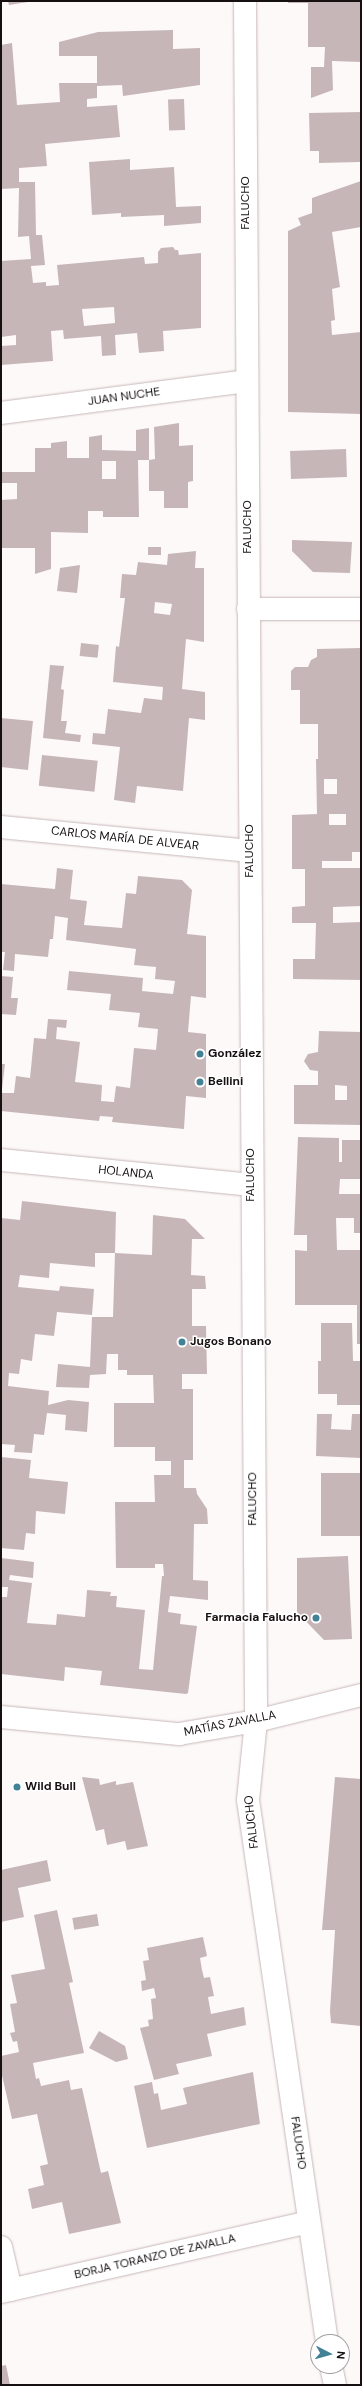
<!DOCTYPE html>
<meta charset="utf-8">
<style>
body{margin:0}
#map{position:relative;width:362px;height:2386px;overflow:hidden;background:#fdf9f9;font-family:"DM Sans",sans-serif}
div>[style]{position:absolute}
.building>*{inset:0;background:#c7b6b8;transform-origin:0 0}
.roads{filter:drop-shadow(0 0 1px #c8b7b9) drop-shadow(0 0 1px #c8b7b9)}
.minor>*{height:22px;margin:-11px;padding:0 11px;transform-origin:11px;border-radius:11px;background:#fff}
.dots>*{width:11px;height:11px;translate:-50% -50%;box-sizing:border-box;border:2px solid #fff;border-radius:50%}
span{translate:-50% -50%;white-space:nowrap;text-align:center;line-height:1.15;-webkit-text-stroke:3px #fff;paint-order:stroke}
.street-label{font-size:12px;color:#161011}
.poi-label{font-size:12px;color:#161011;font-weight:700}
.left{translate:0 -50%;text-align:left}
.right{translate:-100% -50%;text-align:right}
.frame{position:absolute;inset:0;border:2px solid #161011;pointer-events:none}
.north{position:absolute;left:310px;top:2334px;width:40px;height:40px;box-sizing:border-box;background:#fff;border:1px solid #a29fa0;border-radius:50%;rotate:96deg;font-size:11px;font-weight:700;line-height:16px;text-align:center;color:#161011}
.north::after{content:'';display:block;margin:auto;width:14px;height:18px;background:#428196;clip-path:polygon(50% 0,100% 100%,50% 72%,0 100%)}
</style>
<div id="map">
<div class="building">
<div style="clip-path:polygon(8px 1px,27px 1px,28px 2px,9px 5px)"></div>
<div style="clip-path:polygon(288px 1px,361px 1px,361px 62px,332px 61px,333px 90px,311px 98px,311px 67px,324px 67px,325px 47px,308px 47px,308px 3px,288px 3px)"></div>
<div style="clip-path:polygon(evenodd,173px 30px,173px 49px,200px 48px,200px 85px,123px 96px,122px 85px,97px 86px,97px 98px,87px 99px,87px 107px,117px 105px,120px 137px,45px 144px,47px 166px,19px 168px,19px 182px,35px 182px,36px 235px,42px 235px,45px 265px,31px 266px,33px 283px,46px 282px,46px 286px,59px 285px,57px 265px,144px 257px,145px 264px,158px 263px,158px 252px,161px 248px,173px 247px,175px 250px,178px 250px,179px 255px,201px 253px,201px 328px,163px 331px,164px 351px,139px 353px,137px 333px,115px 335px,116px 355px,102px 356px,101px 336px,64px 339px,63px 330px,51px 331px,53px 361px,1px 365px,1px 346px,16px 345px,16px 335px,1px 337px,1px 261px,31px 259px,29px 236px,18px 237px,19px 188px,1px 189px,1px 45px,12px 43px,17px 105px,60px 102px,59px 83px,97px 83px,97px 56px,59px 56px,59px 42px,98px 32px,173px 30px,114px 307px,115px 323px,84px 326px,82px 309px,114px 307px)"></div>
<div style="left:184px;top:99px;width:31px;height:16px;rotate:88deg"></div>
<div style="clip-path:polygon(361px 112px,360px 162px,319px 163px,319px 151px,310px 151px,309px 113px)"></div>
<div style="clip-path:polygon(130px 159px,130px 170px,174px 167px,176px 207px,201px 206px,201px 223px,164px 226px,164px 215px,121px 217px,121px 213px,92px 215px,89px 162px)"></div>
<div style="clip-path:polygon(361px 181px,361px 227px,332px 232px,340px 287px,332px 289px,335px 320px,331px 321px,332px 335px,361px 332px,361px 414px,288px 412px,288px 231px,301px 225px,298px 218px,312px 213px,312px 198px)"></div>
<div style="clip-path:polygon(179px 423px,179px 446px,193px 445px,193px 481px,188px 482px,188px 508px,164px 508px,164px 491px,149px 491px,149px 460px,155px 459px,154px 427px)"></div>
<div style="clip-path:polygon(evenodd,149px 428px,149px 460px,138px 460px,139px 517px,103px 517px,103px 511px,88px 511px,88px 533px,51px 532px,51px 569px,35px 574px,35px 548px,1px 548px,1px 500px,17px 499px,17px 483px,1px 483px,1px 472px,35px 472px,35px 448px,51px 448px,51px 443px,67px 441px,67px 458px,89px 458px,89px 437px,102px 435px,102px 450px,136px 451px,136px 430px,149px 428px,102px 461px,116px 461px,116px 479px,102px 479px,102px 461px)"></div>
<div style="left:346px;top:449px;width:28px;height:56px;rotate:88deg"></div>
<div style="clip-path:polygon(292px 540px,352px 542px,350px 573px,313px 572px,292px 551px)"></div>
<div style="left:161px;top:547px;width:8px;height:13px;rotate:90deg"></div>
<div style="clip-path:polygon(evenodd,196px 551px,195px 568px,204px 568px,204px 642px,186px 639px,182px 689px,205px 692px,205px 720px,189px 718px,183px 791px,137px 786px,135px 803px,114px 800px,120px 747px,92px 744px,93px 733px,105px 734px,108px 709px,141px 713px,144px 698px,162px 700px,163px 687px,113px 682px,116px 646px,119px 647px,125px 598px,120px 598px,122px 574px,136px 575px,138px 562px,167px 565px,168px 554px,196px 551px,155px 602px,172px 604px,170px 615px,154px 613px,155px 602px)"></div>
<div style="clip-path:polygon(80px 565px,77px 593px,57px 591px,60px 568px)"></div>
<div style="left:81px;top:643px;width:18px;height:13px;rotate:6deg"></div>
<div style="clip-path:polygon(evenodd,360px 648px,361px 852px,352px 852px,352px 861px,322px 861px,322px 868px,361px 868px,361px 906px,333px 907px,333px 923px,361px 922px,361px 980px,293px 979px,293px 959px,315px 959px,316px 923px,292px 923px,292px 907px,305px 906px,305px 869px,292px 869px,292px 815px,317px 814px,316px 759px,318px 759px,318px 724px,300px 724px,300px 690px,291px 690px,291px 671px,295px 667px,308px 667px,311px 660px,317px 657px,317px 649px,360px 648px,324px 779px,337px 779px,337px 794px,324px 794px,324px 779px,360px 648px,329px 814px,346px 814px,346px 825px,329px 825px,329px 814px)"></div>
<div style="clip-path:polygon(50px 665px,64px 666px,61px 689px,64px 690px,61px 721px,67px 721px,65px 733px,81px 735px,80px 742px,43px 738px)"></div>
<div style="clip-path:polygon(1px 718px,33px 721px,28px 770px,1px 767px)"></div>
<div style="left:42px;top:755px;width:56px;height:31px;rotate:6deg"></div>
<div style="clip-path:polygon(57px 868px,73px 870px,70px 899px,87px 901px,84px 925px,122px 928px,126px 893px,136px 894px,138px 876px,182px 880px,192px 890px,187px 934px,206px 936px,206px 998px,191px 996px,188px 1032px,206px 1034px,206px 1098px,186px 1096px,184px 1129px,112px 1122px,113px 1117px,100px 1116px,99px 1121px,1px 1111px,1px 1093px,14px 1093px,16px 1076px,30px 1078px,34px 1038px,46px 1039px,48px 1019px,67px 1020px,66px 1028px,57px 1027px,56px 1039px,80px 1042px,75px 1082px,102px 1085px,101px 1101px,114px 1102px,116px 1086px,130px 1088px,134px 1048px,156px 1050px,158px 1029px,138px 1027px,140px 1013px,109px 1010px,111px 994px,67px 990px,69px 971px,143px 978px,142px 991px,173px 994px,175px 981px,155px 979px,156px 967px,134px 965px,136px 949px,66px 940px,68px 918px,55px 916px,53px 939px,50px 939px,48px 957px,15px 954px,14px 971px,3px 970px,5px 952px,1px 952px,1px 884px,55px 889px)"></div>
<div style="clip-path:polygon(1px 976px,13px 977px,11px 998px,18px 998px,16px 1015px,1px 1014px)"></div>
<div style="clip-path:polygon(evenodd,319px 1031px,361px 1032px,361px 1125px,294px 1124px,294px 1085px,318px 1085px,318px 1071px,310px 1070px,304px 1061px,308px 1054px,318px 1052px,319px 1031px,335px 1085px,347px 1086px,347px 1100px,335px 1100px,335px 1085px)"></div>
<div style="clip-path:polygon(1px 1064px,5px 1064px,2px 1089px,1px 1089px)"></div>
<div style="clip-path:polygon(298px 1137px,339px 1138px,339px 1162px,342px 1162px,342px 1140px,361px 1140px,361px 1179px,340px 1179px,339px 1194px,361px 1194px,361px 1233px,354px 1233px,354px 1218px,336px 1218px,337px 1250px,361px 1250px,361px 1344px,357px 1344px,357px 1305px,295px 1305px,295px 1250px,307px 1251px,307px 1235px,294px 1235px)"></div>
<div style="clip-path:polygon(22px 1201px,116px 1212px,115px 1253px,95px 1253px,95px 1267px,50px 1263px,49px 1278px,20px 1275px,18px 1287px,59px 1291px,60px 1286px,94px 1289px,92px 1315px,57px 1312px,54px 1336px,35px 1334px,32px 1361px,21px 1359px,19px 1374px,9px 1373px,8px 1386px,49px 1391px,48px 1405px,68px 1400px,89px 1402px,87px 1432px,65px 1430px,66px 1415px,47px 1413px,44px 1435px,34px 1434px,32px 1453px,14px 1452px,15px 1445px,1px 1444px,1px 1218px,20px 1220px)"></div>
<div style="clip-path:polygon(153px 1215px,185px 1219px,205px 1239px,192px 1239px,191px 1275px,205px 1276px,206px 1289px,192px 1289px,192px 1326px,206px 1326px,207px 1374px,182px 1374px,182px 1389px,193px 1389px,193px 1460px,184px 1460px,184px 1488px,196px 1488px,197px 1494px,207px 1509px,208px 1524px,194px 1524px,193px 1580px,208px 1581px,208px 1600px,170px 1596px,168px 1612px,181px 1614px,180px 1624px,197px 1626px,188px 1693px,186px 1694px,100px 1685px,102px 1671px,65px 1667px,64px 1681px,1px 1674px,1px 1597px,7px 1597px,8px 1587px,1px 1587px,1px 1558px,34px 1562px,33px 1578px,10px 1575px,9px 1580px,32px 1583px,27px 1623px,56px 1625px,57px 1614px,85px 1617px,87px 1590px,111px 1592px,110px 1596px,117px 1596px,116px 1607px,145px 1610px,139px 1669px,153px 1670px,162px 1576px,164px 1576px,163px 1564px,155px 1564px,155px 1568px,116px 1568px,115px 1502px,155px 1502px,154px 1475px,171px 1475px,171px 1461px,155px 1461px,155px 1447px,114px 1447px,114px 1403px,154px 1403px,153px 1375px,127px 1375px,127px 1370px,118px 1370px,118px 1354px,107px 1354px,106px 1374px,90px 1375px,89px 1388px,56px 1387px,58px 1364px,90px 1367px,92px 1317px,113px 1317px,115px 1253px,152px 1255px)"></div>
<div style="clip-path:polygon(321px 1323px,352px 1323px,353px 1361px,361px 1361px,361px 1405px,337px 1405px,337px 1394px,318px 1394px,318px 1361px,321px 1361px)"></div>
<div style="clip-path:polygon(317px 1414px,332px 1414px,331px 1429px,351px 1430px,352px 1414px,361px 1414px,361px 1458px,316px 1456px)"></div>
<div style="clip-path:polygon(1px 1457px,31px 1460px,29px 1478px,68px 1482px,65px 1514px,36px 1511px,35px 1534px,26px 1533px,24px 1550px,1px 1548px)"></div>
<div style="left:361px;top:1473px;width:63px;height:40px;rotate:90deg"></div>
<div style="clip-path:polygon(348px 1556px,352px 1639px,324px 1640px,297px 1612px,297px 1558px)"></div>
<div style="clip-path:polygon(82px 1777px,99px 1779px,100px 1785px,116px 1781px,116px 1785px,133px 1782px,148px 1846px,127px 1850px,125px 1841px,107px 1845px,104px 1829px,96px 1831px)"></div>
<div style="clip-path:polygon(335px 1777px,361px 1779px,361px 2026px,331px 2023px,330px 2011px,335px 1930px,322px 1930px)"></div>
<div style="clip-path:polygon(47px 1860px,51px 1881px,18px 1888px,24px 1917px,1px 1922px,1px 1870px)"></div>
<div style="clip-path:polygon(57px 1910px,73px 1982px,69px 1983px,84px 2053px,33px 2063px,36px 2079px,39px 2078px,41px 2086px,69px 2080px,71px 2090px,82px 2088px,101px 2173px,108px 2171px,121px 2223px,69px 2234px,62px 2202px,32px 2209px,28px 2189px,44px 2185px,40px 2166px,48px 2164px,37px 2114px,12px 2119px,1px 2071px,1px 2056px,19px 2052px,17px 2041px,13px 2042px,10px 2033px,15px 2032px,10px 2004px,17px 2003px,11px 1975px,45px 1969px,34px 1915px)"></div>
<div style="left:97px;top:1914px;width:12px;height:25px;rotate:81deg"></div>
<div style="clip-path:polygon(203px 1937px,207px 1956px,200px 1958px,202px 1970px,204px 1978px,210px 1977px,214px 1996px,208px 1997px,211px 2014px,244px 2007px,246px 2025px,207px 2034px,212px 2056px,176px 2064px,179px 2074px,154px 2080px,140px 2028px,149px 2026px,148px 2020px,153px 2019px,151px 1999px,156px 1998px,154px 1988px,142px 1991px,141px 1981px,146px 1980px,143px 1961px,149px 1960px,147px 1948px)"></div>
<div style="clip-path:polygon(99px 2031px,125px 2046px,128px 2059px,116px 2062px,89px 2048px)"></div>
<div style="clip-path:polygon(253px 2072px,260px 2124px,147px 2148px,134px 2086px,152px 2082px,154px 2094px,158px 2093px,161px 2110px,187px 2104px,183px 2088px)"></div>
<div style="clip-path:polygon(6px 2365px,10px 2385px,1px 2385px,1px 2366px)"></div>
</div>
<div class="roads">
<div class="minor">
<div style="left:245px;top:1px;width:1720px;rotate:89.63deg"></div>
<div style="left:256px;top:1721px;width:79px;rotate:95.8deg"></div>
<div style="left:248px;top:1800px;width:548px;rotate:81.71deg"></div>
<div style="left:1px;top:413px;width:248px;rotate:-7.4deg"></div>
<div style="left:248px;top:609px;width:113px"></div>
<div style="left:1px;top:827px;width:250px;rotate:5.5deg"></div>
<div style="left:1px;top:1160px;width:251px;rotate:5.7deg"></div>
<div style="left:1px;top:1717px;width:179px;rotate:5.5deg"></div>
<div style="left:179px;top:1734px;width:78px;rotate:-9.6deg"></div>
<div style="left:256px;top:1721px;width:108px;rotate:-13.9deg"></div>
<div style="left:1px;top:2247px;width:44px;rotate:76.9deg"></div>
<div style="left:1px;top:2292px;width:316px;rotate:-12.8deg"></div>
<div style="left:331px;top:2366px;width:19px;rotate:78deg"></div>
</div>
</div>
<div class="dots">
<div style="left:200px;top:1054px;background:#428196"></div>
<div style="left:200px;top:1082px;background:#428196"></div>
<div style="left:182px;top:1342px;background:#428196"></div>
<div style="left:316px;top:1618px;background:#428196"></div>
<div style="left:17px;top:1787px;background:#428196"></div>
</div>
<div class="street-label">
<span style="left:246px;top:203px;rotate:-90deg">FALUCHO</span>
<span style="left:124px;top:397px;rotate:-8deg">JUAN NUCHE</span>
<span style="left:248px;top:527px;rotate:-90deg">FALUCHO</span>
<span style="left:125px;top:839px;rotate:6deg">CARLOS MARÍA DE ALVEAR</span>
<span style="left:250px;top:851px;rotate:-90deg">FALUCHO</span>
<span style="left:126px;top:1173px;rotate:6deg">HOLANDA</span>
<span style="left:251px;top:1175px;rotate:-90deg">FALUCHO</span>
<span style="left:253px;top:1499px;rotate:-90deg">FALUCHO</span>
<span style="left:230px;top:1724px;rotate:-11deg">MATÍAS ZAVALLA</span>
<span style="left:252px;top:1822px;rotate:-96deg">FALUCHO</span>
<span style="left:298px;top:2143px;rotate:82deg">FALUCHO</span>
<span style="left:155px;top:2257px;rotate:-13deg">BORJA TORANZO DE ZAVALLA</span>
</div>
<div class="poi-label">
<span class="left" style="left:208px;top:1054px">González</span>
<span class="left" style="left:208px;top:1082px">Bellini</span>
<span class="left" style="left:190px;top:1342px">Jugos Bonano</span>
<span class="right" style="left:308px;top:1618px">Farmacia Falucho</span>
<span class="left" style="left:25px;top:1787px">Wild Bull</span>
</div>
<div class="frame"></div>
<div class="north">N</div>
</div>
